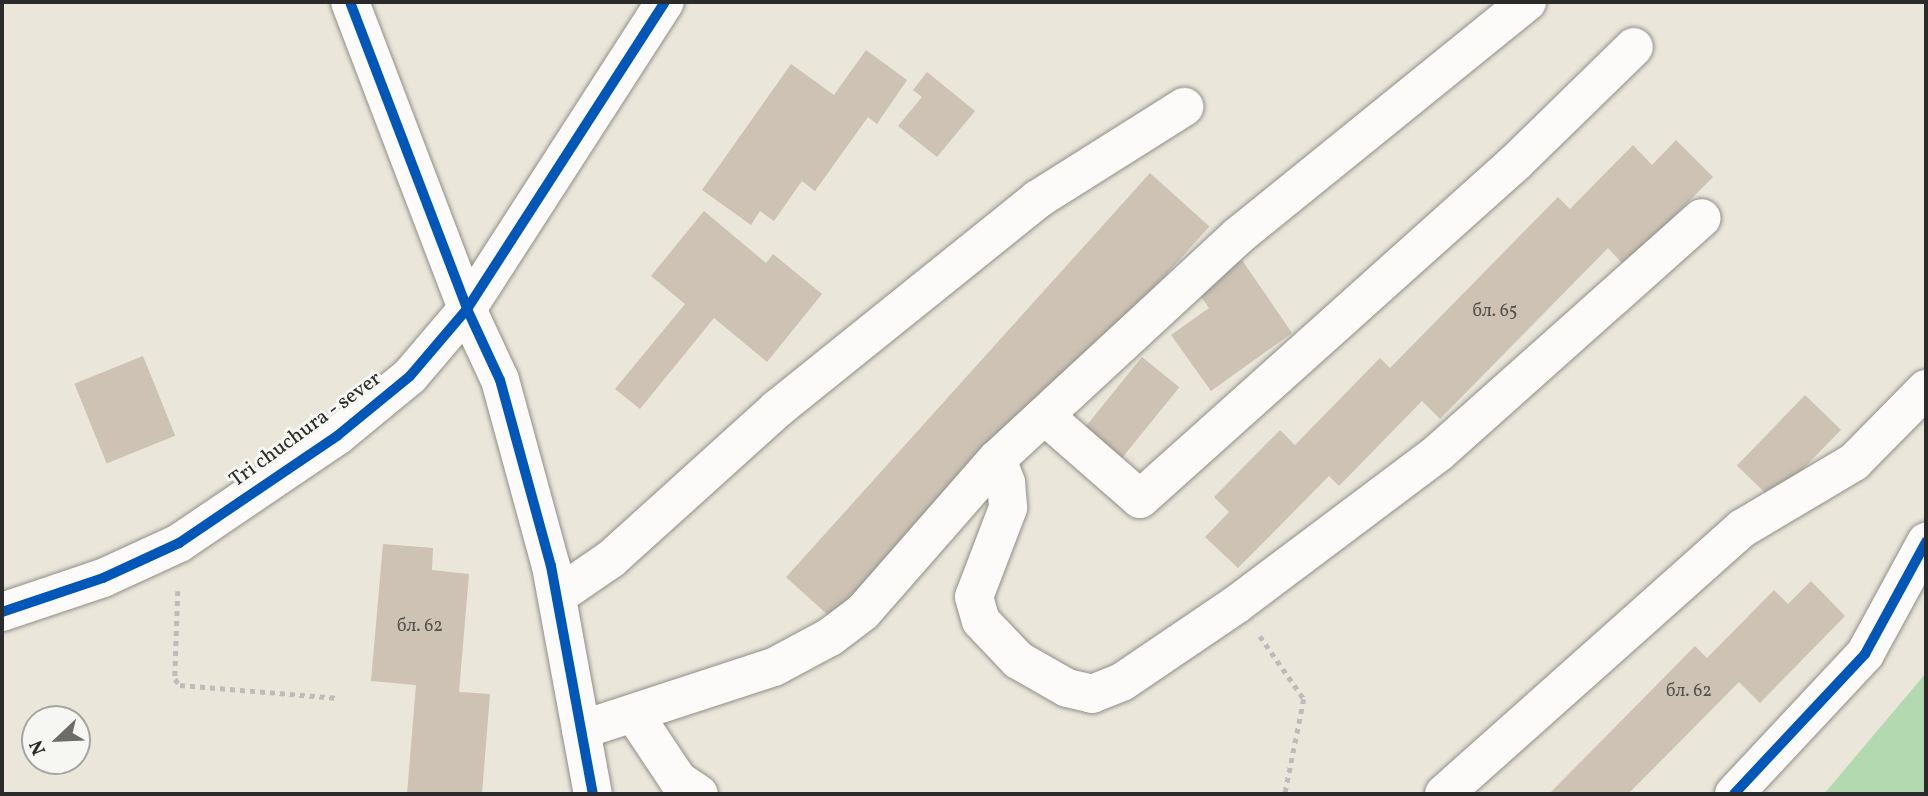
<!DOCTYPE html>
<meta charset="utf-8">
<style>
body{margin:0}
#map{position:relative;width:1928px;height:796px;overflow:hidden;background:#eae6da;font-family:Vollkorn,serif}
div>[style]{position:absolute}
.green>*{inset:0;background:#b2d9af}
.building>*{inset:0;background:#cdc2b4;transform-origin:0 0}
.path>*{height:4.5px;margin-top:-2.25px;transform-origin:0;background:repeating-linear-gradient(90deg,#bdbcbb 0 5px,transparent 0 10px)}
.roads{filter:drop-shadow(0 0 2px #908f89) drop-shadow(0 0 2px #908f89)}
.minor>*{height:38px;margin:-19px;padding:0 19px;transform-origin:19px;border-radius:19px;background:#fcfbf9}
.cycleway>*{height:10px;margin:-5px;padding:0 5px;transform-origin:5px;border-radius:5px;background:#0057b8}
span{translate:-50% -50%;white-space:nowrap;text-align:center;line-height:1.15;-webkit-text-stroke:6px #f6f6f2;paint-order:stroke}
.number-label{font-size:18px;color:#54514d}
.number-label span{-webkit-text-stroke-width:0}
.street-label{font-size:21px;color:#2b2b2b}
.frame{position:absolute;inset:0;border:4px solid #2b2b2b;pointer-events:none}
.north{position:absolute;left:21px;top:705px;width:70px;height:70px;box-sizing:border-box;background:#f6f6f2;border:2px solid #a5a5a2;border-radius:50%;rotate:247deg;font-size:19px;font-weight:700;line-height:28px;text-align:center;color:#2b2b2b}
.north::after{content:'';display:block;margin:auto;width:24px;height:32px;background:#6e6c68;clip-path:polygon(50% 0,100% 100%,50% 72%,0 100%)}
</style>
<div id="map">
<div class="green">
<div style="clip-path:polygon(1926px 673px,1926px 794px,1824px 794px)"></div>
</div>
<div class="building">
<div style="clip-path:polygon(866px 50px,907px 80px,877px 124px,868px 117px,815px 191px,802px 181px,774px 221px,760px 211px,751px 225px,702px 190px,791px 64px,834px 95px)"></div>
<div style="clip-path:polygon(927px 72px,975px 111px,937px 157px,898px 126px,922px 97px,913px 90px)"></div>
<div style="clip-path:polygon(1676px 140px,1713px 177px,1625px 266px,1608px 248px,1440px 419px,1422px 401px,1339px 486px,1329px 476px,1238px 568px,1205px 537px,1229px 512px,1214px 497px,1280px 430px,1295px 445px,1380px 358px,1390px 368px,1558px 197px,1570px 209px,1633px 145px,1652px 165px)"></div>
<div style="left:1150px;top:173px;width:80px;height:544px;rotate:42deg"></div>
<div style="clip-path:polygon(704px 211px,766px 263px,773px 254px,822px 294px,767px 362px,714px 318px,640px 409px,615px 389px,685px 304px,651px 276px)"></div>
<div style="clip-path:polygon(1242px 260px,1292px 333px,1211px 391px,1171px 335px,1209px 308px,1197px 291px)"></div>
<div style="left:143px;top:356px;width:86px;height:74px;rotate:68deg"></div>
<div style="left:1142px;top:357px;width:48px;height:100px;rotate:39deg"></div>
<div style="left:1805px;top:395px;width:50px;height:98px;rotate:44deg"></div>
<div style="clip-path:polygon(383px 544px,433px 548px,432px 570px,469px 574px,459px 692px,490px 694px,482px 794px,407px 794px,416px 685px,371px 681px)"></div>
<div style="clip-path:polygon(1811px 581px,1845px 616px,1760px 703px,1739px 682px,1628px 794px,1549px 794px,1695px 646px,1707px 658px,1774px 590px,1788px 604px)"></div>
</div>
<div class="path">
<div style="left:178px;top:591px;width:88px;rotate:92deg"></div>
<div style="left:175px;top:679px;width:8px;rotate:50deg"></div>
<div style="left:180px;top:685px;width:159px;rotate:4.7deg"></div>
<div style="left:1260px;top:636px;width:77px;rotate:55.1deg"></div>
<div style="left:1304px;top:699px;width:97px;rotate:101.3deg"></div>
</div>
<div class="roads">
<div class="minor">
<div style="left:350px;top:2px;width:329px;rotate:69.1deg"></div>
<div style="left:467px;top:309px;width:78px;rotate:65.1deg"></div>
<div style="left:500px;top:380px;width:193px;rotate:74.7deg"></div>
<div style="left:551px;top:566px;width:232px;rotate:79.6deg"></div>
<div style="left:1527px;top:2px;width:372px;rotate:141deg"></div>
<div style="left:1238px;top:236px;width:328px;rotate:137.2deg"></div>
<div style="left:997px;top:459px;width:26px;rotate:69deg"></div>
<div style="left:1006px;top:483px;width:25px;rotate:85deg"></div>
<div style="left:1008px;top:508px;width:95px;rotate:110.9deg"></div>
<div style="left:974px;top:597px;width:25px;rotate:74deg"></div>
<div style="left:981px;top:621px;width:54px;rotate:46.5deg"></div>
<div style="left:1018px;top:660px;width:56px;rotate:29.7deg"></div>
<div style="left:1067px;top:688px;width:26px;rotate:13deg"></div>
<div style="left:1092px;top:694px;width:32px;rotate:-22deg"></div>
<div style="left:1122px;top:682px;width:139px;rotate:-34.1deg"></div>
<div style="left:1237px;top:604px;width:251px;rotate:-36.9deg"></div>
<div style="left:1438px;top:453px;width:353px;rotate:-41.7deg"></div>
<div style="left:1045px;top:416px;width:126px;rotate:41.1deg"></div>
<div style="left:1140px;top:499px;width:504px;rotate:-41.86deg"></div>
<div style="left:1515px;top:163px;width:166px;rotate:-44.3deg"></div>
<div style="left:557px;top:596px;width:65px;rotate:-34.4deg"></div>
<div style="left:611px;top:559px;width:224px;rotate:-42.1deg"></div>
<div style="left:777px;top:409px;width:335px;rotate:-38.8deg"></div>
<div style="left:1038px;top:199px;width:173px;rotate:-32.2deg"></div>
<div style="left:2px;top:612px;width:107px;rotate:-18.6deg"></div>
<div style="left:103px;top:578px;width:84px;rotate:-24.7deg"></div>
<div style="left:179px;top:543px;width:191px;rotate:-34.1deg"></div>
<div style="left:337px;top:436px;width:94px;rotate:-39.4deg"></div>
<div style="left:410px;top:376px;width:88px;rotate:-49.6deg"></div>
<div style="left:467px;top:309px;width:365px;rotate:-57.2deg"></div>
<div style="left:634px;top:714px;width:79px;rotate:56.3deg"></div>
<div style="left:678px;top:780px;width:25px;rotate:34deg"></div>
<div style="left:581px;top:730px;width:203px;rotate:-18.1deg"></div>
<div style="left:774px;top:667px;width:64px;rotate:-28.2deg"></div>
<div style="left:830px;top:637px;width:41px;rotate:-37.1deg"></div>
<div style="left:863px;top:612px;width:203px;rotate:-48.8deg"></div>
<div style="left:1444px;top:794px;width:400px;rotate:-41.7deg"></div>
<div style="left:1743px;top:528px;width:129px;rotate:-30.7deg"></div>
<div style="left:1854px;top:462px;width:103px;rotate:-45.4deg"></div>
<div style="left:1734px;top:794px;width:192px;rotate:-46.9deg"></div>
<div style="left:1865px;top:654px;width:128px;rotate:-61.4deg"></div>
</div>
</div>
<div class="cycleway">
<div style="left:350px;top:2px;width:329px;rotate:69.1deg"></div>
<div style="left:467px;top:309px;width:78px;rotate:65.1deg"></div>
<div style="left:500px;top:380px;width:193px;rotate:74.7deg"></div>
<div style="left:551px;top:566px;width:232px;rotate:79.6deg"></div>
<div style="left:2px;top:612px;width:107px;rotate:-18.6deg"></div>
<div style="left:103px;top:578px;width:84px;rotate:-24.7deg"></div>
<div style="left:179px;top:543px;width:191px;rotate:-34.1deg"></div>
<div style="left:337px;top:436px;width:94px;rotate:-39.4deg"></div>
<div style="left:410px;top:376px;width:88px;rotate:-49.6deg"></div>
<div style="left:467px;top:309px;width:365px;rotate:-57.2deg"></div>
<div style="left:1734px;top:794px;width:192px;rotate:-46.9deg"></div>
<div style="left:1865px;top:654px;width:128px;rotate:-61.4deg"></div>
</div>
<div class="number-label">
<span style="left:1495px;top:312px">бл. 65</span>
<span style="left:420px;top:627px">бл. 62</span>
<span style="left:1689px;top:692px">бл. 62</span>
</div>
<div class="street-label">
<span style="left:306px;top:430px;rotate:-36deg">Tri chuchura - sever</span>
</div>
<div class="frame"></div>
<div class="north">N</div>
</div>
